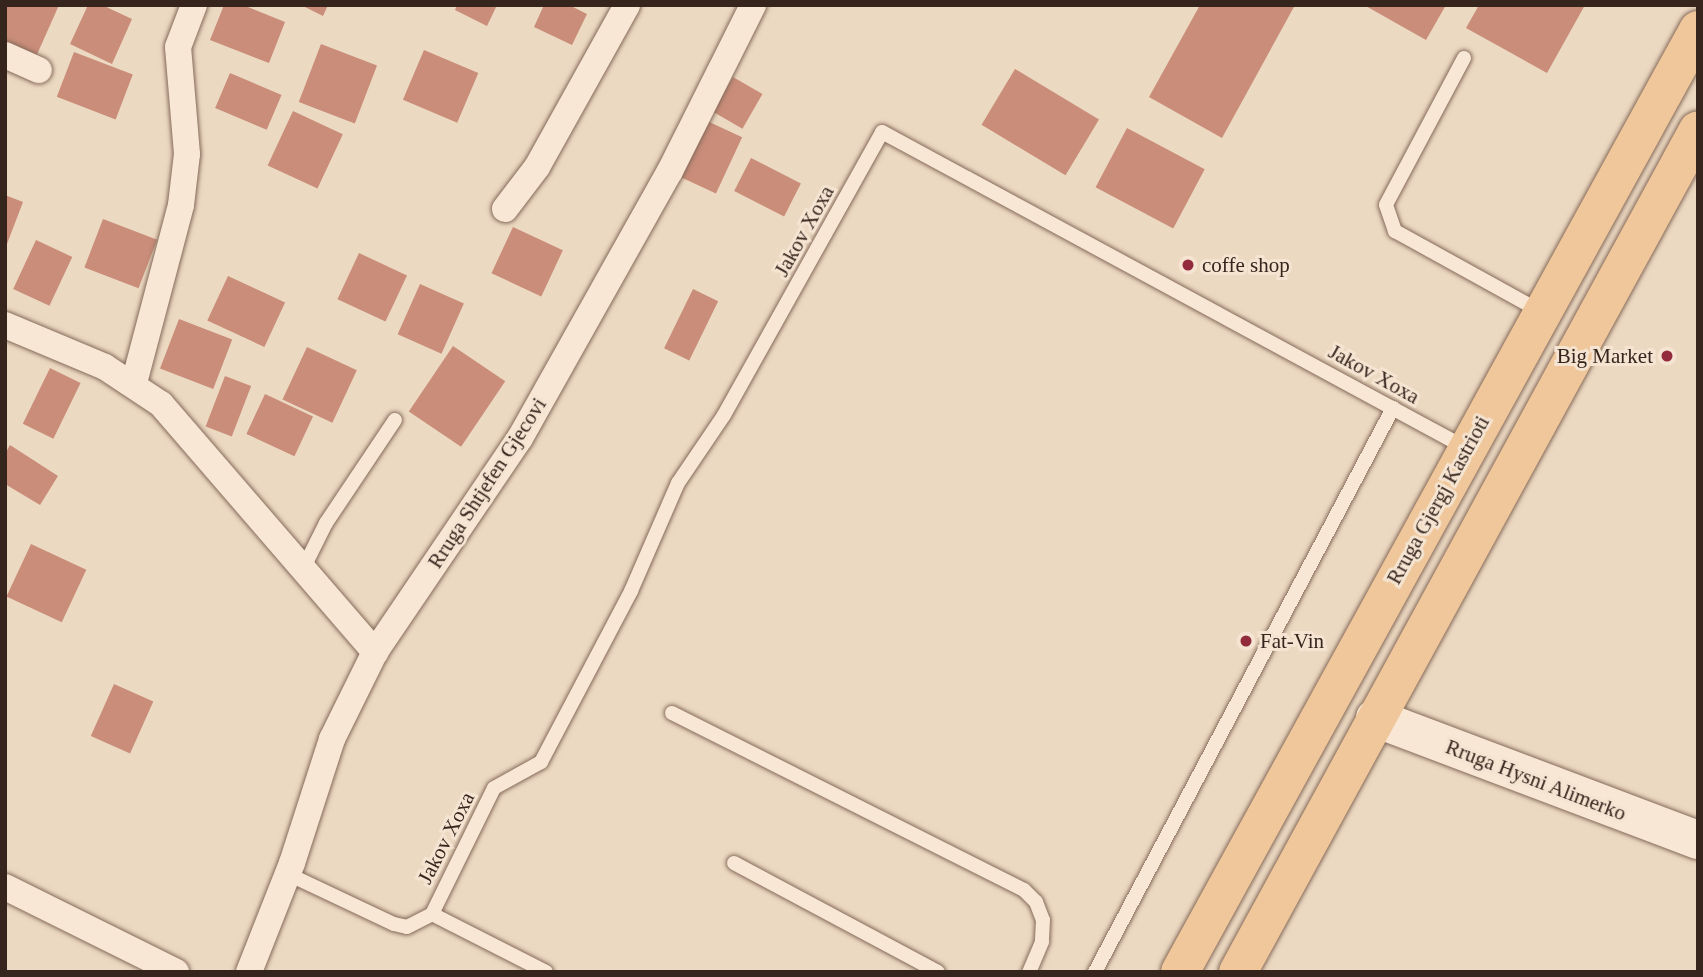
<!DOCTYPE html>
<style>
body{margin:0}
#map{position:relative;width:1703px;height:977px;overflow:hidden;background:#ecd9c2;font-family:Georgia,serif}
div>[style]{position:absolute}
.building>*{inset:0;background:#c98d79;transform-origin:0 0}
.roads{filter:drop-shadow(0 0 2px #856a5a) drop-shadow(0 0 2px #856a5a)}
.lane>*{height:14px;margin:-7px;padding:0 7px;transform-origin:7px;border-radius:7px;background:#f7e7d4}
.street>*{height:26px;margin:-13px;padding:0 13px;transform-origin:13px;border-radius:13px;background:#f7e7d4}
.secondary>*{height:38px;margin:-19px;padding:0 19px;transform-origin:19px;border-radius:19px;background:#f7e7d4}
.primary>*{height:38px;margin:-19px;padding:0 19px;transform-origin:19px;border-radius:19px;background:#efc79a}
.dots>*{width:19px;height:19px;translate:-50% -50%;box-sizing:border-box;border:4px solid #f4e4d1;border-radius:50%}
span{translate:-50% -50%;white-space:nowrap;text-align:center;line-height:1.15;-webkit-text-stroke:6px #f4e4d1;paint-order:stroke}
.street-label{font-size:21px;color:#35251d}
.poi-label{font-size:21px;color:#35251d}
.left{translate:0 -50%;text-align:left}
.right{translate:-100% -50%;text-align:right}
.frame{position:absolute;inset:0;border:7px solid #35251d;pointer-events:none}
</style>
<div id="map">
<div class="building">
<div style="clip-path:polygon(5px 5px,59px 5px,35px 59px,5px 45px)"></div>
<div style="clip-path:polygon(88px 5px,102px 5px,132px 19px,112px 64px,70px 44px)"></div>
<div style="clip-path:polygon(224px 5px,243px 5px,285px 22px,269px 63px,210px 40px)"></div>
<div style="clip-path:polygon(301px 5px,328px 5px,323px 16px)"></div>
<div style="clip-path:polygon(457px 5px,497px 5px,487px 26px,455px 10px)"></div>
<div style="clip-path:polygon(544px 5px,569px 5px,587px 14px,572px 45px,534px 27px)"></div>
<div style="clip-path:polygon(1200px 5px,1295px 5px,1222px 138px,1149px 97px)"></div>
<div style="clip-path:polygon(1364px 5px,1446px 5px,1426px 40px)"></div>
<div style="clip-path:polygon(1479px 5px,1585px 5px,1547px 73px,1466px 28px)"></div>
<div style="left:321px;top:44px;width:60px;height:62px;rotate:21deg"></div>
<div style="left:424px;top:50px;width:59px;height:54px;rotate:23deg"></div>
<div style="left:74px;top:52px;width:63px;height:48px;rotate:21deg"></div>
<div style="left:1015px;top:69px;width:98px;height:65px;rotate:31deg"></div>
<div style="left:230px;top:73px;width:56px;height:38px;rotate:23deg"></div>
<div style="left:733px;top:77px;width:34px;height:40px;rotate:30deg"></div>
<div style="left:293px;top:111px;width:55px;height:60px;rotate:25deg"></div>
<div style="left:705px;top:120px;width:41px;height:62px;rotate:25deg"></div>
<div style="left:1127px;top:128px;width:88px;height:67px;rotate:28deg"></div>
<div style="left:751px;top:158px;width:56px;height:37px;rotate:27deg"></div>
<div style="clip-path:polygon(5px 195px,23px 202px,7px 244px,5px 244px)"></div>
<div style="left:103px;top:219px;width:58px;height:52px;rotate:21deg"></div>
<div style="left:513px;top:227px;width:55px;height:51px;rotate:25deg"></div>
<div style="left:36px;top:240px;width:40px;height:54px;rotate:25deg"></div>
<div style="left:359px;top:253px;width:53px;height:51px;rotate:25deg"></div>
<div style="left:228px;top:276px;width:63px;height:49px;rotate:25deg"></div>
<div style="left:420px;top:284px;width:48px;height:55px;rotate:24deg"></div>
<div style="left:693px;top:289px;width:28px;height:66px;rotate:26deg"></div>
<div style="left:179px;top:319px;width:57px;height:53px;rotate:21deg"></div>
<div style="left:453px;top:346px;width:63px;height:79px;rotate:34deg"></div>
<div style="left:307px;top:347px;width:55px;height:58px;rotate:25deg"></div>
<div style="left:50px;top:368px;width:34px;height:62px;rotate:26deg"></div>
<div style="left:225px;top:376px;width:28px;height:54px;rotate:21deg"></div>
<div style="left:265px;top:394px;width:53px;height:44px;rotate:25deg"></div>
<div style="clip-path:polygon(10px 445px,58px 476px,40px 505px,5px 484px,5px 454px)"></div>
<div style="left:31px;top:544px;width:61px;height:58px;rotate:25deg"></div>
<div style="left:114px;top:684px;width:43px;height:57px;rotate:24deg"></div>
</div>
<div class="roads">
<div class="lane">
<div style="left:1464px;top:58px;width:166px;rotate:118deg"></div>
<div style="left:1386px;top:205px;width:28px;rotate:71deg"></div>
<div style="left:1395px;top:231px;width:168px;rotate:28.9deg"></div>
<div style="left:304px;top:567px;width:49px;rotate:-63.4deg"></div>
<div style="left:326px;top:523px;width:124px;rotate:-56.2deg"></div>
<div style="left:672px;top:713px;width:394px;rotate:26.7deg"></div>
<div style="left:1024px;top:890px;width:17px;rotate:45deg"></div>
<div style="left:1036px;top:902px;width:19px;rotate:69deg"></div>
<div style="left:1043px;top:920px;width:22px;rotate:93deg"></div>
<div style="left:1042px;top:942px;width:33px;rotate:113deg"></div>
<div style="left:734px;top:863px;width:231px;rotate:28.1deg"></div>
<div style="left:288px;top:874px;width:117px;rotate:25.3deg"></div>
<div style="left:394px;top:924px;width:13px;rotate:13deg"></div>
<div style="left:407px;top:927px;width:28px;rotate:-27deg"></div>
<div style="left:432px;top:914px;width:128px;rotate:27deg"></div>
<div style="left:432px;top:914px;width:140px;rotate:-63.8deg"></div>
<div style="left:494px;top:788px;width:54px;rotate:-29deg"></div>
<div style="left:541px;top:762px;width:193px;rotate:-62.2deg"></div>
<div style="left:631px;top:591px;width:118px;rotate:-66.5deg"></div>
<div style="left:678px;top:483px;width:82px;rotate:-55.9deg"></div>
<div style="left:724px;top:415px;width:324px;rotate:-60.8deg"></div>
<div style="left:882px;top:132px;width:664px;rotate:28.42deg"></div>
<div style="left:1095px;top:972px;width:638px;rotate:-62.15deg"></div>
</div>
<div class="street">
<div style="left:5px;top:55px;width:37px;rotate:24deg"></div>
<div style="left:505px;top:209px;width:53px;rotate:-52.7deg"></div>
<div style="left:537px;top:167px;width:185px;rotate:-60.9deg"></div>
<div style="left:5px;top:325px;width:108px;rotate:22.8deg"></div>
<div style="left:105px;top:367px;width:67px;rotate:33.5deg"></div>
<div style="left:161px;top:404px;width:328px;rotate:49.2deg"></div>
<div style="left:134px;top:383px;width:184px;rotate:-75.2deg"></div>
<div style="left:181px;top:205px;width:51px;rotate:-83.3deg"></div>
<div style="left:187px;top:154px;width:107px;rotate:-94.8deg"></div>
<div style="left:178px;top:47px;width:45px;rotate:-69.1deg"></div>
<div style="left:5px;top:887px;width:191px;rotate:26.4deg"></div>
<div style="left:249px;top:972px;width:117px;rotate:-68.5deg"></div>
<div style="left:292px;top:863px;width:130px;rotate:-72.1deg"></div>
<div style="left:332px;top:739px;width:97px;rotate:-63.7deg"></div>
<div style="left:375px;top:652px;width:258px;rotate:-55.9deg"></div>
<div style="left:520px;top:438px;width:306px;rotate:-60.7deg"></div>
<div style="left:670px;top:171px;width:186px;rotate:-63.4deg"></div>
</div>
<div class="secondary">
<div style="left:1375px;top:718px;width:345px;rotate:20.7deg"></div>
</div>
<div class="primary">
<div style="left:1180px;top:972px;width:1075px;rotate:-61.19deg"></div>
<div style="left:1238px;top:972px;width:959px;rotate:-61.35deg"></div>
</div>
</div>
<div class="dots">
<div style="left:1188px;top:265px;background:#922c3d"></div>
<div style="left:1667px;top:356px;background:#922c3d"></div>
<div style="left:1246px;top:641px;background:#922c3d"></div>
</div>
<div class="street-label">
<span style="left:804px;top:231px;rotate:-61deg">Jakov Xoxa</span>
<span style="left:1374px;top:374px;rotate:29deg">Jakov Xoxa</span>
<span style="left:487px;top:483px;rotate:-57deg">Rruga Shtjefen Gjecovi</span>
<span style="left:1438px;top:500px;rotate:-61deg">Rruga Gjergj Kastrioti</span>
<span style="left:1536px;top:780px;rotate:21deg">Rruga Hysni Alimerko</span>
<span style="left:446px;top:838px;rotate:-63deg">Jakov Xoxa</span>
</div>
<div class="poi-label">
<span class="left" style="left:1202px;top:265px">coffe shop</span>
<span class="right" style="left:1653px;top:356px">Big Market</span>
<span class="left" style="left:1260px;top:641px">Fat-Vin</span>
</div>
<div class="frame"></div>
</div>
